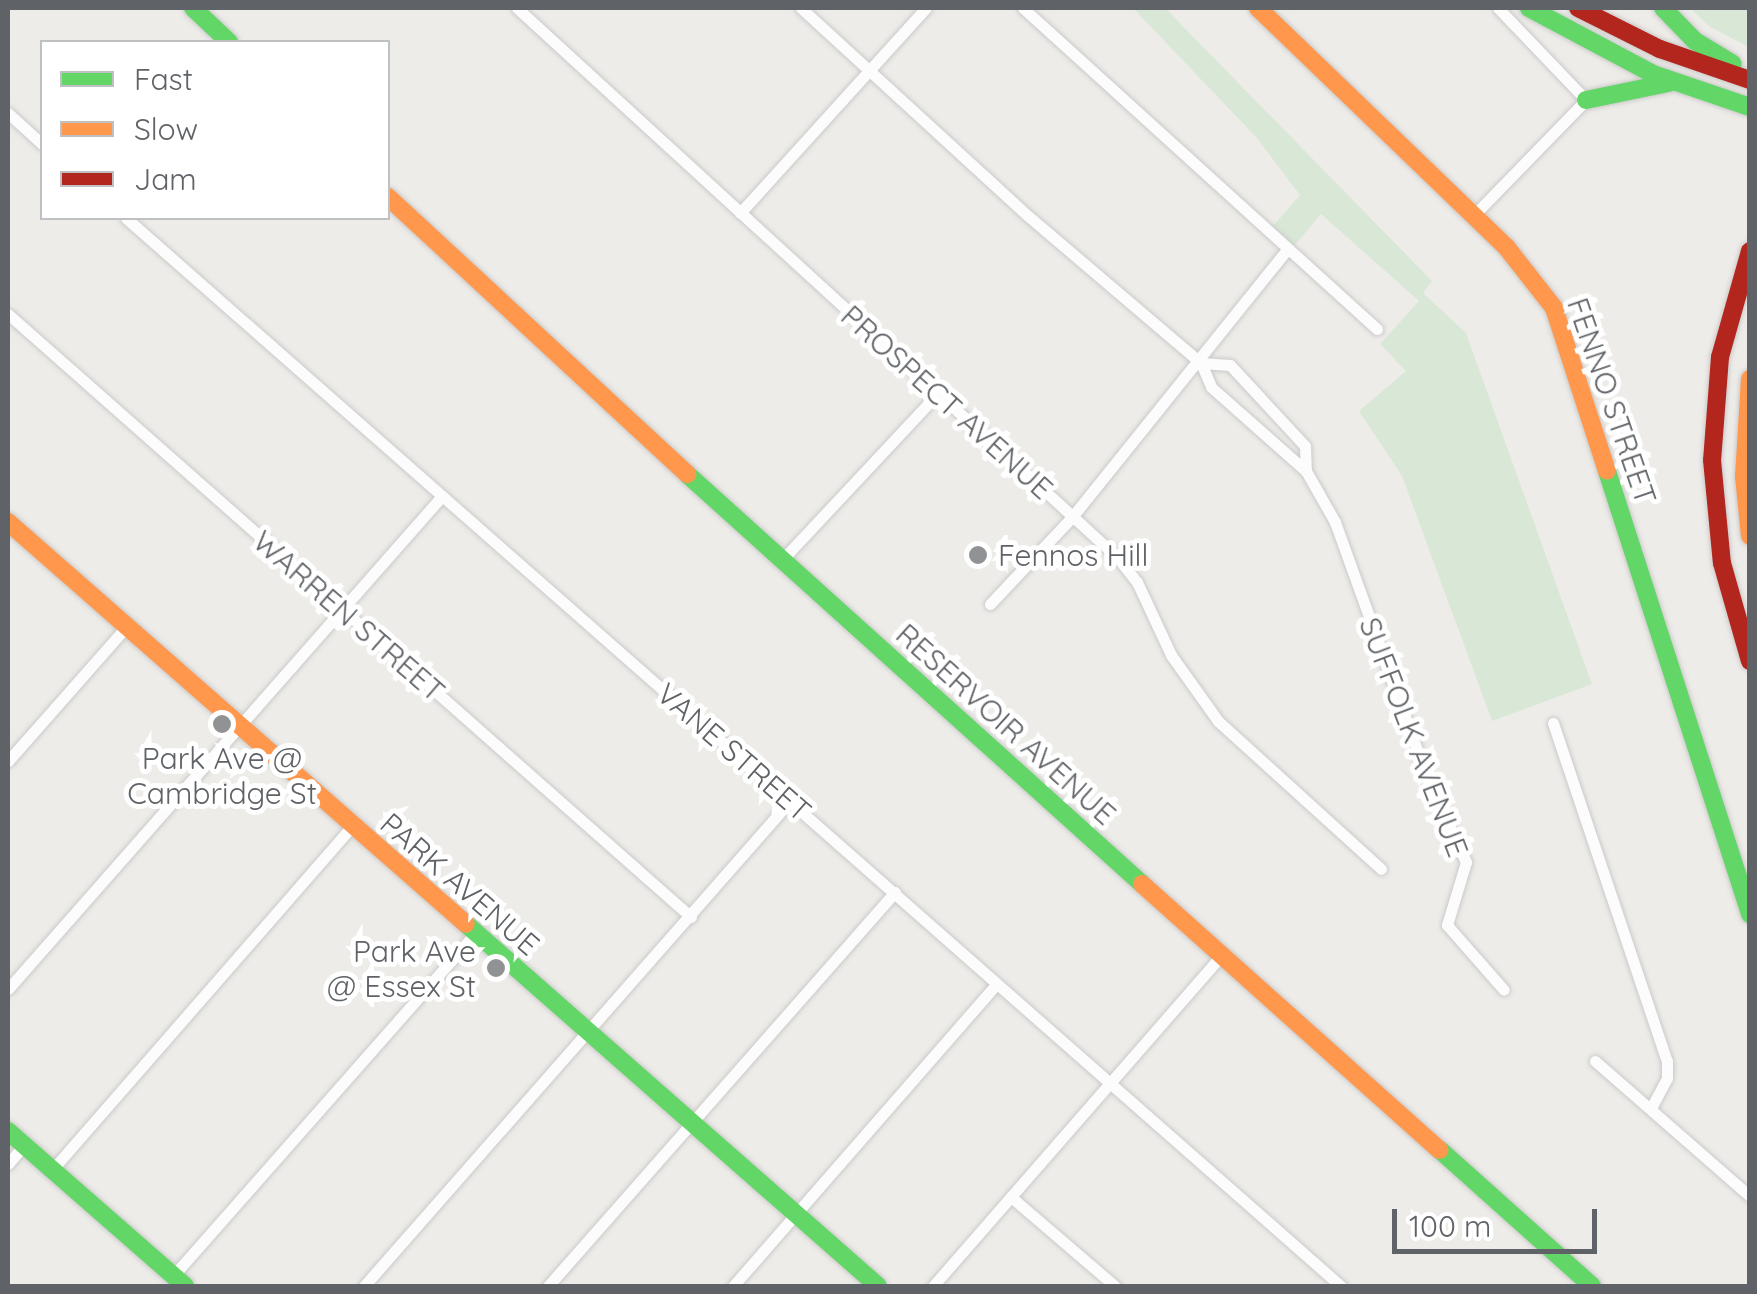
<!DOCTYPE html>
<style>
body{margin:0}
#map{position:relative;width:1757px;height:1294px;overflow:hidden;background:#eeece9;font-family:Quicksand,sans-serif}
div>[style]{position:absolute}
.green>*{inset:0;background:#d9e7d6}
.roads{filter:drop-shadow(0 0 2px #cacac9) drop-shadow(0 0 2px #cacac9)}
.street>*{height:11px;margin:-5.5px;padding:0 5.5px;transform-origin:5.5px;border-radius:5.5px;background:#fcfcfc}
.fast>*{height:18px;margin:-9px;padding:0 9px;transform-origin:9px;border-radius:9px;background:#63d668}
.slow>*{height:18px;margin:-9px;padding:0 9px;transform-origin:9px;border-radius:9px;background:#ff974d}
.jam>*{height:18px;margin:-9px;padding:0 9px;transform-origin:9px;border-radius:9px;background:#b3261e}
.dots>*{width:28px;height:28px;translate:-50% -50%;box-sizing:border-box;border:5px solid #fff;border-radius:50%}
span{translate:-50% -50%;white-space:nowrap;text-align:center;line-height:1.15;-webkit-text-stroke:10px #fff;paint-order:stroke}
.street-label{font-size:30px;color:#5f6266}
.poi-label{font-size:30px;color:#5f6266}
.left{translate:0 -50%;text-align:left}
.right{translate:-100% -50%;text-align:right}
.frame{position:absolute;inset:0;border:10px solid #5f6266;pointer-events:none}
.legend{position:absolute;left:40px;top:40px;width:350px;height:180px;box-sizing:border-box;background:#fff;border:2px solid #bfc0c2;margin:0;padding:12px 18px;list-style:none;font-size:30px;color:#5f6266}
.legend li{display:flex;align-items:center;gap:20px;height:50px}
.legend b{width:50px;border:2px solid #bfc0c2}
.scale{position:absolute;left:1392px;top:1209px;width:205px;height:45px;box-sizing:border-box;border:5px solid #5f6266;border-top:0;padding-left:12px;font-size:30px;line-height:35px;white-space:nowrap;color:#5f6266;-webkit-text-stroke:8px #fff;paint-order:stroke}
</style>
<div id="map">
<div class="green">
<div style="clip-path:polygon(1133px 8px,1165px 8px,1432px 281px,1423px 293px,1466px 333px,1592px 684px,1492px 721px,1402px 476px,1359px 411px,1406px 371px,1380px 344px,1419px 301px,1321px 214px,1294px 246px,1273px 226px,1300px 195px,1256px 137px)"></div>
<div style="clip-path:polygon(1690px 8px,1749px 8px,1749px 47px,1710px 27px)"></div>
</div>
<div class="roads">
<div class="street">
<div style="left:517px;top:8px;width:815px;rotate:42.46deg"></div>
<div style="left:1118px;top:558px;width:31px;rotate:52deg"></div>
<div style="left:1137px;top:582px;width:81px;rotate:65deg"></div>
<div style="left:1171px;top:655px;width:81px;rotate:54.5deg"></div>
<div style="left:1218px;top:721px;width:220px;rotate:42.2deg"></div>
<div style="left:801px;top:8px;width:306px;rotate:42.5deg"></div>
<div style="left:1027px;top:215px;width:228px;rotate:40.4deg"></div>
<div style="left:1201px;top:363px;width:26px;rotate:67deg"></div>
<div style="left:1211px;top:387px;width:127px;rotate:41.5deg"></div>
<div style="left:1023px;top:8px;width:478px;rotate:42.2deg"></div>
<div style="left:8px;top:113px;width:46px;rotate:42.4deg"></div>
<div style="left:740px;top:213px;width:277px;rotate:-47.8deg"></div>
<div style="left:1474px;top:215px;width:161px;rotate:-45.8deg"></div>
<div style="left:1586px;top:100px;width:127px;rotate:-133.7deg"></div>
<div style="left:126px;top:218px;width:1618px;rotate:41.32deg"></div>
<div style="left:8px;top:314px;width:911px;rotate:41.44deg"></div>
<div style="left:1201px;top:363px;width:29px;rotate:4deg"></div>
<div style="left:1230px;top:365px;width:110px;rotate:47.2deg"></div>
<div style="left:1305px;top:446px;width:25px;rotate:88deg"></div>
<div style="left:1306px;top:471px;width:59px;rotate:60.4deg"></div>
<div style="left:1335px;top:522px;width:272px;rotate:70.2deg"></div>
<div style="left:1427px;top:778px;width:93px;rotate:65.1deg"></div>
<div style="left:1466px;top:862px;width:66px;rotate:106.8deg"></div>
<div style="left:1447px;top:925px;width:86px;rotate:48.8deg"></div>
<div style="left:781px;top:561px;width:230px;rotate:-46.9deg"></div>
<div style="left:990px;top:604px;width:120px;rotate:-46.7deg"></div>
<div style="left:1072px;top:517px;width:341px;rotate:-51.2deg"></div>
<div style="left:1553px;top:723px;width:357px;rotate:71.4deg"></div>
<div style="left:1667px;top:1061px;width:17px;rotate:90deg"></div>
<div style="left:1667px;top:1078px;width:34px;rotate:118deg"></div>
<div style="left:8px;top:761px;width:179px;rotate:-48.6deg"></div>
<div style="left:8px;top:989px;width:657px;rotate:-48.64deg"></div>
<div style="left:1595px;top:1061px;width:206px;rotate:41.1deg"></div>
<div style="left:8px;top:1164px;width:25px;rotate:-50deg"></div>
<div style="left:52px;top:1170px;width:456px;rotate:-48.9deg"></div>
<div style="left:1011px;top:1197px;width:137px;rotate:40.6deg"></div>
<div style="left:173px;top:1276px;width:456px;rotate:-48.6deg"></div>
<div style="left:364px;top:1286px;width:646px;rotate:-48.71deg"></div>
<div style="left:548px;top:1286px;width:525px;rotate:-48.63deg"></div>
<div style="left:733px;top:1286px;width:400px;rotate:-48.9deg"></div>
<div style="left:933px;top:1286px;width:437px;rotate:-48.9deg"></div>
</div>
<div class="fast">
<div style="left:193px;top:8px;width:50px;rotate:43.4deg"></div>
<div style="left:1529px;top:8px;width:140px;rotate:28deg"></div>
<div style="left:1653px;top:74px;width:102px;rotate:18.8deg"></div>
<div style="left:1663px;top:8px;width:46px;rotate:45.9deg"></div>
<div style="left:1695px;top:41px;width:44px;rotate:31.2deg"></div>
<div style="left:1586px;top:100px;width:84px;rotate:-11.7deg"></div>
<div style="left:1607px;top:471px;width:466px;rotate:72.1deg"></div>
<div style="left:687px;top:474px;width:612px;rotate:42.02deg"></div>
<div style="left:466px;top:924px;width:548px;rotate:41.3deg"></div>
<div style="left:8px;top:1131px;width:235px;rotate:41.2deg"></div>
<div style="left:1440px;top:1150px;width:204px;rotate:41.8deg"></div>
</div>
<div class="slow">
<div style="left:1258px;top:8px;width:346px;rotate:43.9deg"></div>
<div style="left:1507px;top:248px;width:76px;rotate:51.9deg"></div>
<div style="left:1554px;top:308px;width:171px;rotate:72deg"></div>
<div style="left:388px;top:197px;width:408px;rotate:42.8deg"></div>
<div style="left:1750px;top:379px;width:97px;rotate:93.5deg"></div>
<div style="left:1744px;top:476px;width:60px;rotate:84.3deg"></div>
<div style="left:8px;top:522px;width:609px;rotate:41.27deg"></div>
<div style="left:1142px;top:884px;width:399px;rotate:41.8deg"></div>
</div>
<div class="jam">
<div style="left:1578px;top:8px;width:92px;rotate:26.6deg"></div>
<div style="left:1660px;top:49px;width:95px;rotate:19deg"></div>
<div style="left:1750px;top:251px;width:110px;rotate:105.8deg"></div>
<div style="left:1720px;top:357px;width:103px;rotate:94.4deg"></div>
<div style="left:1712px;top:460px;width:103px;rotate:84.5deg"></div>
<div style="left:1722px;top:563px;width:102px;rotate:74.1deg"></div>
</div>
</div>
<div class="dots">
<div style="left:978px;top:555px;background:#919294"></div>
<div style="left:222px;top:724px;background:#919294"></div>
<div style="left:496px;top:968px;background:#919294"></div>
</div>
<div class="street-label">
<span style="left:1612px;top:401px;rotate:71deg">FENNO STREET</span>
<span style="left:947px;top:402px;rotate:42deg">PROSPECT AVENUE</span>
<span style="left:349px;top:616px;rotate:41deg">WARREN STREET</span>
<span style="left:1006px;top:724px;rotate:42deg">RESERVOIR AVENUE</span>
<span style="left:1414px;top:737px;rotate:69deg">SUFFOLK AVENUE</span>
<span style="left:734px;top:752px;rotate:41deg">VANE STREET</span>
<span style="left:460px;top:884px;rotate:41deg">PARK AVENUE</span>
</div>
<div class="poi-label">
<span class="left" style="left:998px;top:555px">Fennos Hill</span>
<span style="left:222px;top:775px">Park Ave @<br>Cambridge St</span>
<span class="right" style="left:476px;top:968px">Park Ave<br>@ Essex St</span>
</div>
<div class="frame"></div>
<ul class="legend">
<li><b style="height:12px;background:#63d668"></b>Fast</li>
<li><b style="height:12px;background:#ff974d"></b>Slow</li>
<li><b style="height:12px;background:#b3261e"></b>Jam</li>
</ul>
<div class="scale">100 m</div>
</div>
